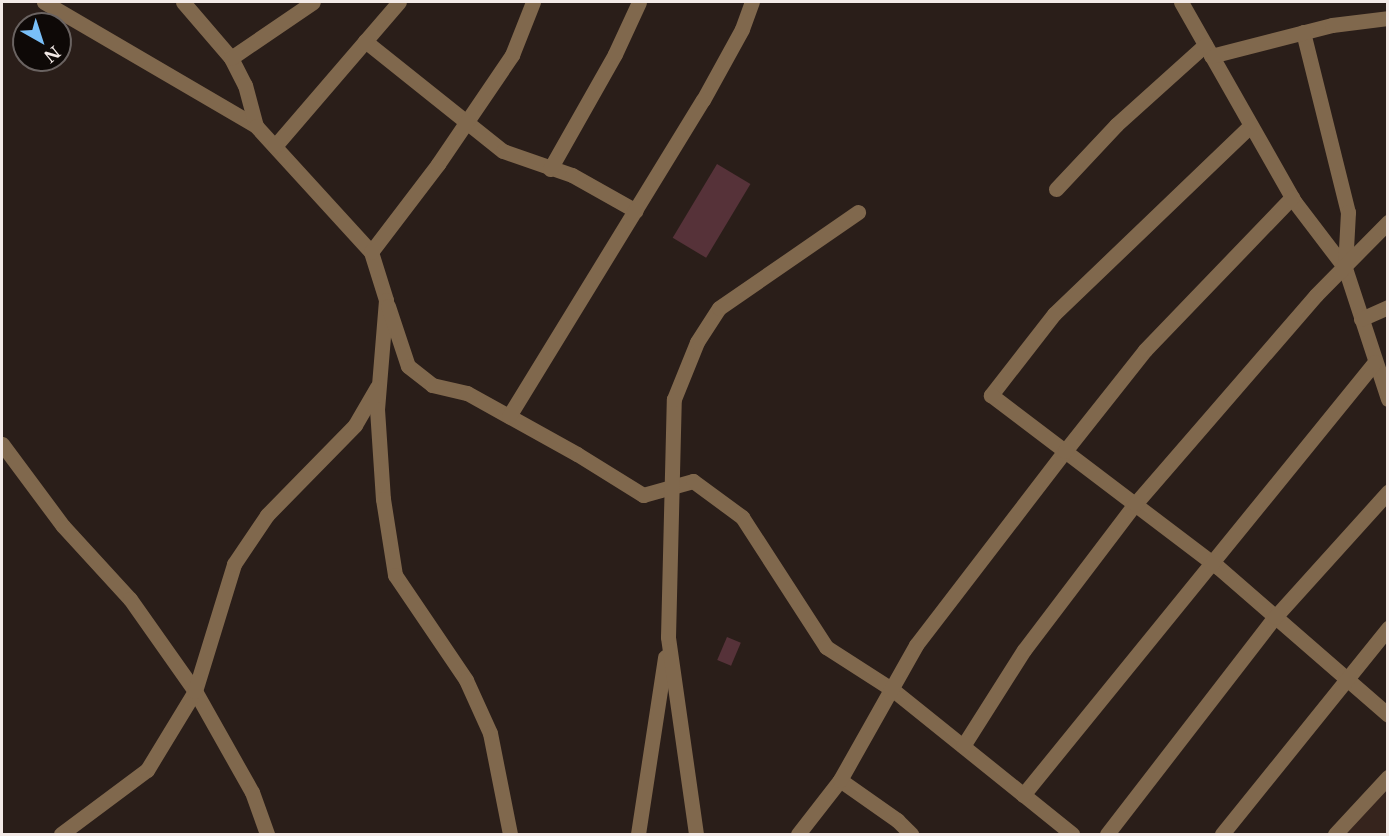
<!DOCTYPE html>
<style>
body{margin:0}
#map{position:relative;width:1389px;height:836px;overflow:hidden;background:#2a1e19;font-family:"Libre Baskerville",serif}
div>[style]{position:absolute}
.built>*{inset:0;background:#36241d}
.building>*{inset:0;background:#563239;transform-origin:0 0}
.minor>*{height:15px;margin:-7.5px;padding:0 7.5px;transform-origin:7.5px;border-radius:7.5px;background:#80684d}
span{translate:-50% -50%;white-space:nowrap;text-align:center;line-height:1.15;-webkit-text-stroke:4.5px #0e0907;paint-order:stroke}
.frame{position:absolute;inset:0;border:3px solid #f3eae7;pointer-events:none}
.north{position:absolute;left:12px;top:12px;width:60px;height:60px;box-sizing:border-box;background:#0e0907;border:2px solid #6a6361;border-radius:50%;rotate:141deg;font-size:16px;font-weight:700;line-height:24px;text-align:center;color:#f3eae7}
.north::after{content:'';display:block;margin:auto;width:21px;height:27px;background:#79bff8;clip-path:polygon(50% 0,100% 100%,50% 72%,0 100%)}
</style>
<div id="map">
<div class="built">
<div style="clip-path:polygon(1387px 777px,1387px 834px,1335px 834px)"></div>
</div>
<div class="building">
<div style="left:717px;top:164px;width:39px;height:86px;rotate:31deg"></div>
<div style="left:727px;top:637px;width:15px;height:25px;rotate:23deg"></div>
</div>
<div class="minor">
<div style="left:44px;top:2px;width:246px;rotate:30.3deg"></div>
<div style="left:183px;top:2px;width:74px;rotate:49.4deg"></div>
<div style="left:231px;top:58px;width:30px;rotate:63deg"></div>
<div style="left:245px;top:85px;width:42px;rotate:75deg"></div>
<div style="left:256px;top:126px;width:171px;rotate:47.6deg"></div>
<div style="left:371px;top:252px;width:50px;rotate:72.6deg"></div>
<div style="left:386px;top:300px;width:109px;rotate:94.7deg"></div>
<div style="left:377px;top:409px;width:90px;rotate:86.2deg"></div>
<div style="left:383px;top:499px;width:77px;rotate:81deg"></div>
<div style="left:395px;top:575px;width:127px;rotate:55.9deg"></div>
<div style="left:466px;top:680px;width:58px;rotate:65.6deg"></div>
<div style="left:490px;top:733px;width:103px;rotate:78.8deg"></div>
<div style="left:1181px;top:2px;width:229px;rotate:60.4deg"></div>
<div style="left:1294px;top:201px;width:84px;rotate:52.7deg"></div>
<div style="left:1345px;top:268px;width:138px;rotate:71.8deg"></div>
<div style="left:1303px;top:32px;width:186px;rotate:76deg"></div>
<div style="left:1348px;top:212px;width:56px;rotate:93.1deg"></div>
<div style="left:365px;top:41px;width:176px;rotate:38.6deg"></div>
<div style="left:503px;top:151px;width:73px;rotate:19.2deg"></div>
<div style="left:572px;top:175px;width:73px;rotate:29.4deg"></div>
<div style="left:1211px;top:56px;width:125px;rotate:-14.4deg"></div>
<div style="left:1332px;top:25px;width:56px;rotate:-7.1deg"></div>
<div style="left:231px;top:58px;width:99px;rotate:-34.3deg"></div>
<div style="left:1249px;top:127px;width:270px;rotate:136.2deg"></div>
<div style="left:1054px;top:314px;width:103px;rotate:127.9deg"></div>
<div style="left:991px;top:395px;width:285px;rotate:37.2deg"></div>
<div style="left:1218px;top:567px;width:225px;rotate:41deg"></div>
<div style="left:275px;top:146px;width:190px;rotate:-49.3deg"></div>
<div style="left:550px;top:169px;width:132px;rotate:-60.5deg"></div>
<div style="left:615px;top:54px;width:57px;rotate:-65.2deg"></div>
<div style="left:1056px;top:189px;width:88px;rotate:-46.8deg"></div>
<div style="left:1116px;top:125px;width:120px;rotate:-42deg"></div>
<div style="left:371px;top:252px;width:111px;rotate:-52.7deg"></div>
<div style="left:438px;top:164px;width:132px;rotate:-55.8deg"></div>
<div style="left:512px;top:55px;width:57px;rotate:-68.4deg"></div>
<div style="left:388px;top:306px;width:63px;rotate:71.6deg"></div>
<div style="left:408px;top:366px;width:31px;rotate:38deg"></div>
<div style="left:432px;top:385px;width:36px;rotate:13deg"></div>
<div style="left:467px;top:393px;width:126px;rotate:29deg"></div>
<div style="left:577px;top:454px;width:78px;rotate:31.8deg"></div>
<div style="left:643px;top:495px;width:52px;rotate:-15.6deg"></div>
<div style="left:693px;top:481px;width:61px;rotate:36.3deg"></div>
<div style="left:742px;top:517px;width:155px;rotate:57.1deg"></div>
<div style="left:826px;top:647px;width:80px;rotate:32.7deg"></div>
<div style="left:893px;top:690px;width:230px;rotate:38.8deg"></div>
<div style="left:1361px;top:319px;width:30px;rotate:-24deg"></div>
<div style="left:509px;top:416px;width:371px;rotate:-58.5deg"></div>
<div style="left:703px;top:100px;width:81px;rotate:-61.2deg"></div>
<div style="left:742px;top:29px;width:29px;rotate:-70deg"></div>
<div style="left:2px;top:444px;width:102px;rotate:53.4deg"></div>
<div style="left:63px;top:526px;width:99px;rotate:47.5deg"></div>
<div style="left:130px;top:599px;width:113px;rotate:54.8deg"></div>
<div style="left:195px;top:691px;width:116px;rotate:60.6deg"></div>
<div style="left:252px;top:792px;width:45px;rotate:70.3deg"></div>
<div style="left:963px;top:746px;width:114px;rotate:-57.6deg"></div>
<div style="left:1024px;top:650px;width:183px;rotate:-52.8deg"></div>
<div style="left:1135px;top:504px;width:276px;rotate:-49.1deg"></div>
<div style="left:1316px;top:295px;width:103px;rotate:-45.4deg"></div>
<div style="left:840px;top:780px;width:70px;rotate:35.1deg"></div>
<div style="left:897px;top:820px;width:20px;rotate:45deg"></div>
<div style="left:1023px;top:795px;width:558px;rotate:-50.89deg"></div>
<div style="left:61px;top:834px;width:107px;rotate:-36.7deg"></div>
<div style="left:147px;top:770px;width:92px;rotate:-58.7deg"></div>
<div style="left:195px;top:691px;width:133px;rotate:-72.9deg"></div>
<div style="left:234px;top:564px;width:59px;rotate:-56deg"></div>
<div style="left:267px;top:515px;width:126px;rotate:-45.6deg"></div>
<div style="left:355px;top:425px;width:44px;rotate:-59.9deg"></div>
<div style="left:638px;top:834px;width:179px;rotate:-81.3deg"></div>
<div style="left:696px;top:834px;width:199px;rotate:-98.1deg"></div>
<div style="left:668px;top:637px;width:238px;rotate:-88.6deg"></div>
<div style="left:674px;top:399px;width:61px;rotate:-68deg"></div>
<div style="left:697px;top:342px;width:40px;rotate:-57.1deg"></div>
<div style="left:719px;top:308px;width:169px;rotate:-34.6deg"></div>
<div style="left:798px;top:834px;width:68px;rotate:-52.1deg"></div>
<div style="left:840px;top:780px;width:155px;rotate:-60.6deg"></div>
<div style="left:916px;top:645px;width:245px;rotate:-52.5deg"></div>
<div style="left:1065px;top:451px;width:129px;rotate:-51.6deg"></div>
<div style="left:1145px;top:350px;width:212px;rotate:-46.1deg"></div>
<div style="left:1107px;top:834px;width:274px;rotate:-52.3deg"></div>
<div style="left:1275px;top:617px;width:169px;rotate:-47.9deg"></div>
<div style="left:1222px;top:834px;width:265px;rotate:-51.1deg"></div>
<div style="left:1335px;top:834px;width:78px;rotate:-47.1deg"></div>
</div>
<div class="frame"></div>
<div class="north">N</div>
</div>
